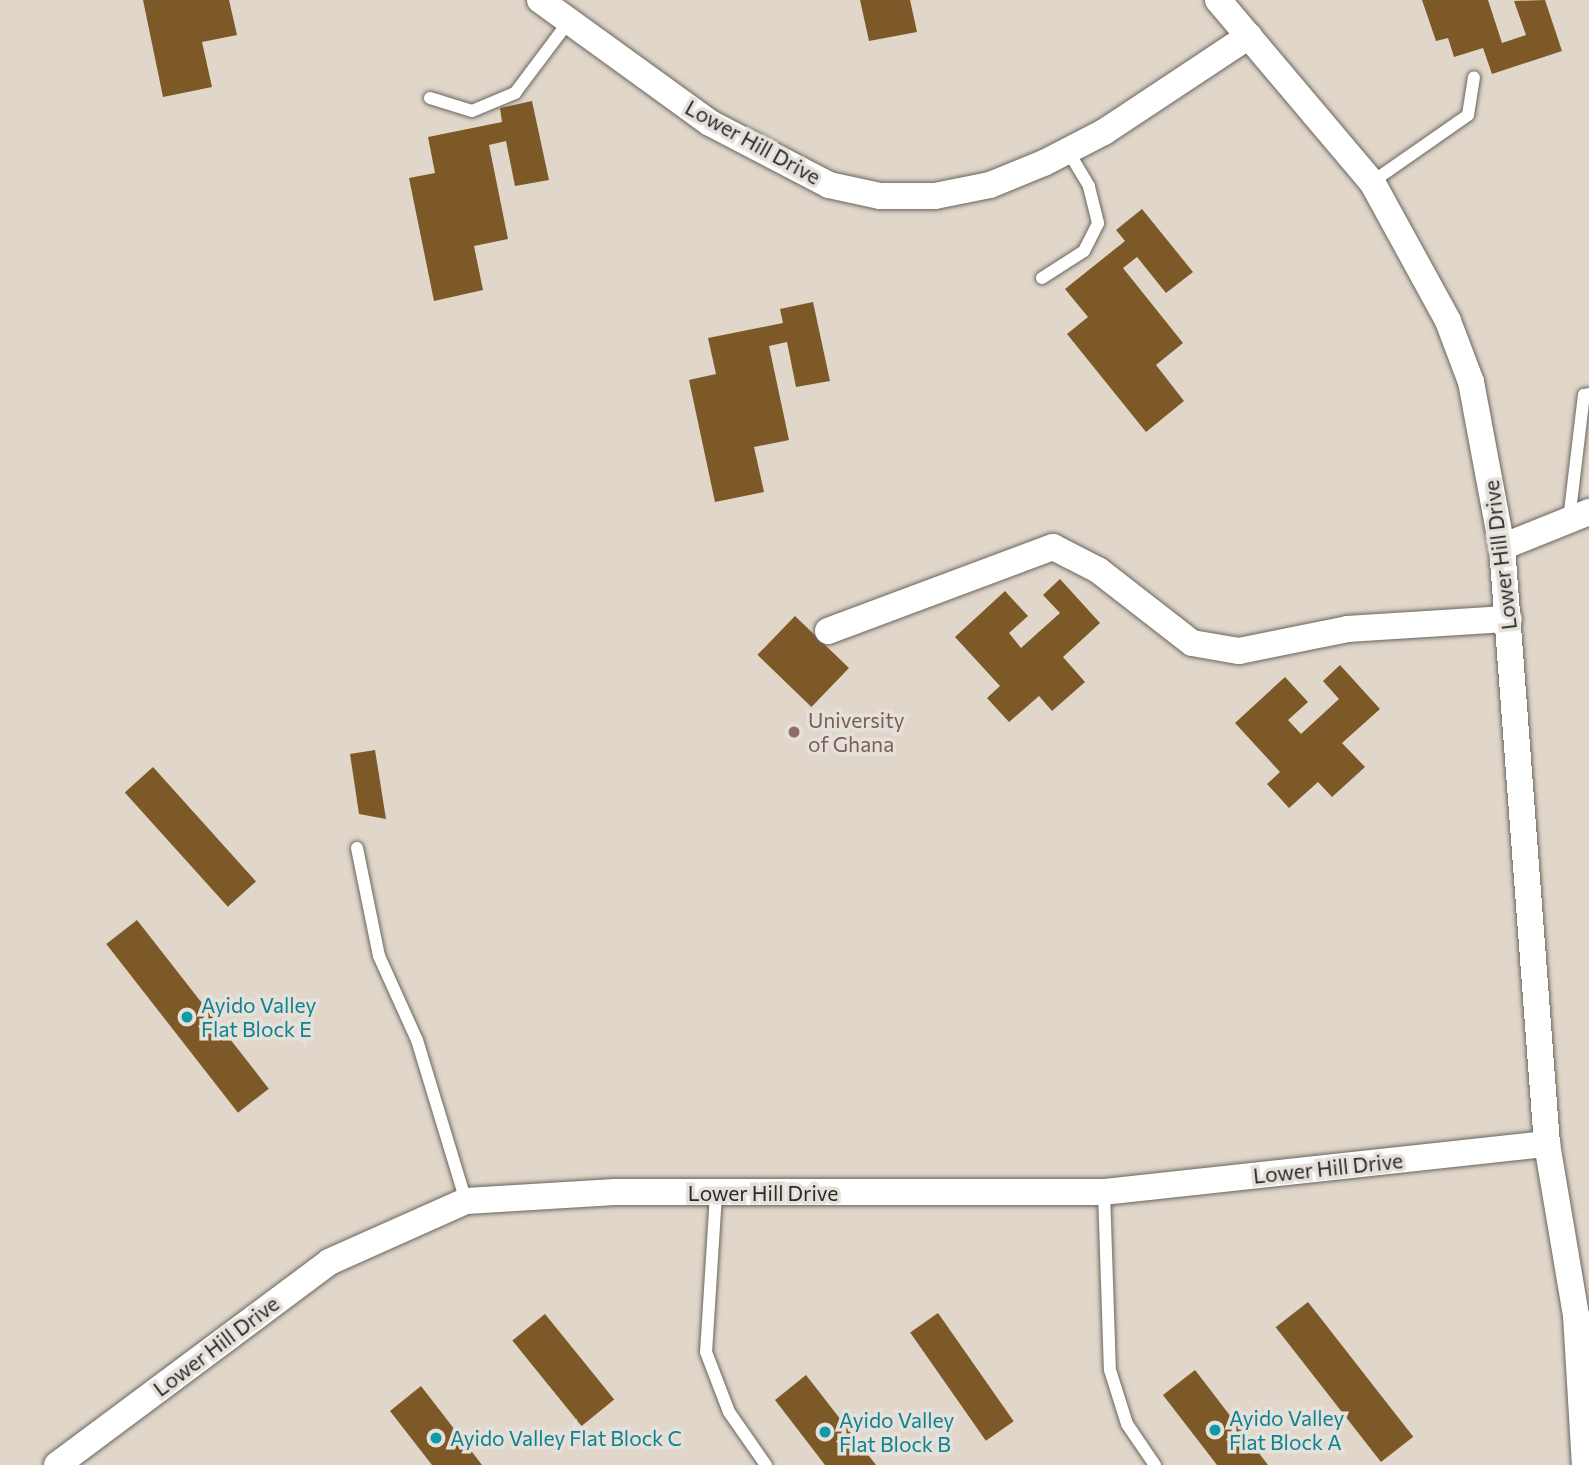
<!DOCTYPE html>
<style>
body{margin:0}
#map{position:relative;width:1589px;height:1465px;overflow:hidden;background:#e5e0da;font-family:Commissioner,sans-serif}
div>[style]{position:absolute}
.built>*{inset:0;background:#e0d6c9;transform-origin:0 0}
.building>*{inset:0;background:#7c5927;transform-origin:0 0}
.roads{filter:drop-shadow(0 0 2px #69655f) drop-shadow(0 0 2px #69655f)}
.service>*{height:12px;margin:-6px;padding:0 6px;transform-origin:6px;border-radius:6px;background:#fff}
.minor>*{height:26px;margin:-13px;padding:0 13px;transform-origin:13px;border-radius:13px;background:#fff}
.dots>*{width:19px;height:19px;translate:-50% -50%;box-sizing:border-box;border:4px solid #e5e0da;border-radius:50%}
span{translate:-50% -50%;white-space:nowrap;text-align:center;line-height:1.15;-webkit-text-stroke:7px #e5e0da;paint-order:stroke}
.street-label{font-size:21px;color:#2b2a27}
.education-label{font-size:21px;color:#785e54}
.left{translate:0 -50%;text-align:left}
.culture-label{font-size:21px;color:#0d838f}
</style>
<div id="map">
<div class="built">
<div style="left:0;top:0;width:1589px;height:1465px"></div>
</div>
<div class="building">
<div style="clip-path:polygon(143px 0,229px 0,237px 35px,202px 42px,212px 87px,163px 97px)"></div>
<div style="clip-path:polygon(860px 0,910px 0,917px 32px,869px 41px)"></div>
<div style="clip-path:polygon(1422px 0,1488px 0,1502px 43px,1526px 35px,1514px 1px,1545px 0,1562px 51px,1492px 74px,1483px 48px,1454px 57px,1448px 38px,1436px 41px)"></div>
<div style="clip-path:polygon(532px 101px,549px 180px,515px 186px,506px 141px,489px 145px,508px 239px,474px 246px,483px 290px,434px 301px,409px 178px,435px 173px,428px 137px,502px 122px,500px 108px)"></div>
<div style="clip-path:polygon(1142px 209px,1193px 272px,1166px 293px,1137px 257px,1123px 268px,1183px 343px,1156px 365px,1184px 401px,1146px 432px,1067px 334px,1088px 317px,1065px 289px,1125px 241px,1116px 230px)"></div>
<div style="clip-path:polygon(813px 302px,830px 381px,796px 387px,787px 342px,769px 346px,789px 440px,754px 447px,764px 492px,715px 502px,689px 380px,716px 374px,708px 338px,783px 323px,780px 309px)"></div>
<div style="clip-path:polygon(1060px 579px,1100px 623px,1063px 657px,1085px 682px,1052px 711px,1039px 696px,1009px 722px,987px 698px,1000px 686px,955px 637px,1005px 591px,1028px 616px,1009px 633px,1021px 648px,1060px 613px,1043px 595px)"></div>
<div style="left:795px;top:616px;width:75px;height:54px;rotate:44deg"></div>
<div style="clip-path:polygon(1340px 665px,1380px 709px,1342px 743px,1365px 767px,1332px 797px,1318px 782px,1289px 808px,1267px 784px,1280px 772px,1235px 723px,1285px 677px,1308px 702px,1288px 720px,1301px 734px,1339px 699px,1323px 681px)"></div>
<div style="clip-path:polygon(375px 750px,386px 819px,359px 814px,350px 754px)"></div>
<div style="left:153px;top:767px;width:154px;height:38px;rotate:48deg"></div>
<div style="left:137px;top:920px;width:214px;height:39px;rotate:52deg"></div>
<div style="left:1308px;top:1302px;width:171px;height:41px;rotate:52deg"></div>
<div style="left:938px;top:1313px;width:132px;height:34px;rotate:55deg"></div>
<div style="left:545px;top:1314px;width:110px;height:42px;rotate:51deg"></div>
<div style="clip-path:polygon(1195px 1370px,1268px 1465px,1217px 1465px,1163px 1395px)"></div>
<div style="clip-path:polygon(806px 1375px,876px 1465px,825px 1465px,775px 1400px)"></div>
<div style="clip-path:polygon(421px 1386px,482px 1465px,432px 1465px,390px 1411px)"></div>
</div>
<div class="roads">
<div class="service">
<div style="left:430px;top:98px;width:44px;rotate:17.2deg"></div>
<div style="left:472px;top:111px;width:47px;rotate:-22.7deg"></div>
<div style="left:515px;top:93px;width:90px;rotate:-53.1deg"></div>
<div style="left:1372px;top:182px;width:117px;rotate:-34.9deg"></div>
<div style="left:1468px;top:115px;width:38px;rotate:-81deg"></div>
<div style="left:1042px;top:278px;width:50px;rotate:-32.7deg"></div>
<div style="left:1084px;top:251px;width:31px;rotate:-63deg"></div>
<div style="left:1098px;top:223px;width:38px;rotate:-104deg"></div>
<div style="left:1089px;top:186px;width:41px;rotate:-121deg"></div>
<div style="left:1569px;top:520px;width:126px;rotate:-83.2deg"></div>
<div style="left:1584px;top:395px;width:5px;rotate:-11deg"></div>
<div style="left:357px;top:848px;width:110px;rotate:78.5deg"></div>
<div style="left:379px;top:956px;width:92px;rotate:65.7deg"></div>
<div style="left:417px;top:1040px;width:168px;rotate:73.1deg"></div>
<div style="left:1104px;top:1192px;width:178px;rotate:88.1deg"></div>
<div style="left:1110px;top:1370px;width:57px;rotate:72.5deg"></div>
<div style="left:1127px;top:1424px;width:50px;rotate:55.7deg"></div>
<div style="left:716px;top:1194px;width:158px;rotate:93.6deg"></div>
<div style="left:706px;top:1352px;width:64px;rotate:69deg"></div>
<div style="left:729px;top:1412px;width:65px;rotate:55.1deg"></div>
</div>
<div class="minor">
<div style="left:540px;top:0;width:210px;rotate:35.9deg"></div>
<div style="left:710px;top:123px;width:134px;rotate:27.5deg"></div>
<div style="left:829px;top:185px;width:52px;rotate:12.2deg"></div>
<div style="left:880px;top:196px;width:55px"></div>
<div style="left:935px;top:196px;width:56px;rotate:-11.3deg"></div>
<div style="left:990px;top:185px;width:58px;rotate:-22.2deg"></div>
<div style="left:1044px;top:163px;width:68px;rotate:-27.3deg"></div>
<div style="left:1104px;top:132px;width:174px;rotate:-33.5deg"></div>
<div style="left:1218px;top:0;width:238px;rotate:49.8deg"></div>
<div style="left:1372px;top:182px;width:158px;rotate:61.3deg"></div>
<div style="left:1448px;top:321px;width:65px;rotate:69.3deg"></div>
<div style="left:1471px;top:382px;width:168px;rotate:79.4deg"></div>
<div style="left:1502px;top:547px;width:599px;rotate:85.69deg"></div>
<div style="left:1547px;top:1144px;width:173px;rotate:80.4deg"></div>
<div style="left:1576px;top:1315px;width:150px;rotate:86.6deg"></div>
<div style="left:1502px;top:547px;width:94px;rotate:-21.9deg"></div>
<div style="left:828px;top:631px;width:240px;rotate:-20.5deg"></div>
<div style="left:1053px;top:547px;width:51px;rotate:27.1deg"></div>
<div style="left:1098px;top:570px;width:119px;rotate:37.8deg"></div>
<div style="left:1192px;top:643px;width:48px;rotate:9.7deg"></div>
<div style="left:1239px;top:651px;width:111px;rotate:-11.4deg"></div>
<div style="left:1348px;top:629px;width:161px;rotate:-3.6deg"></div>
<div style="left:57px;top:1465px;width:339px;rotate:-36.7deg"></div>
<div style="left:329px;top:1262px;width:150px;rotate:-24deg"></div>
<div style="left:466px;top:1201px;width:149px;rotate:-3.5deg"></div>
<div style="left:615px;top:1192px;width:489px"></div>
<div style="left:1104px;top:1192px;width:446px;rotate:-6.2deg"></div>
</div>
</div>
<div class="dots">
<div style="left:794px;top:732px;background:#8d6e63"></div>
<div style="left:187px;top:1017px;background:#0f9aa8"></div>
<div style="left:1215px;top:1430px;background:#0f9aa8"></div>
<div style="left:825px;top:1432px;background:#0f9aa8"></div>
<div style="left:436px;top:1438px;background:#0f9aa8"></div>
</div>
<div class="street-label">
<span style="left:753px;top:142px;rotate:29deg">Lower Hill Drive</span>
<span style="left:1500px;top:555px;rotate:-97deg">Lower Hill Drive</span>
<span style="left:1328px;top:1168px;rotate:-6deg">Lower Hill Drive</span>
<span style="left:763px;top:1193px">Lower Hill Drive</span>
<span style="left:216px;top:1346px;rotate:-37deg">Lower Hill Drive</span>
</div>
<div class="education-label">
<span class="left" style="left:808px;top:732px">University<br>of Ghana</span>
</div>
<div class="culture-label">
<span class="left" style="left:201px;top:1017px">Ayido Valley<br>Flat Block E</span>
<span class="left" style="left:1229px;top:1430px">Ayido Valley<br>Flat Block A</span>
<span class="left" style="left:839px;top:1432px">Ayido Valley<br>Flat Block B</span>
<span class="left" style="left:450px;top:1438px">Ayido Valley Flat Block C</span>
</div>
</div>
